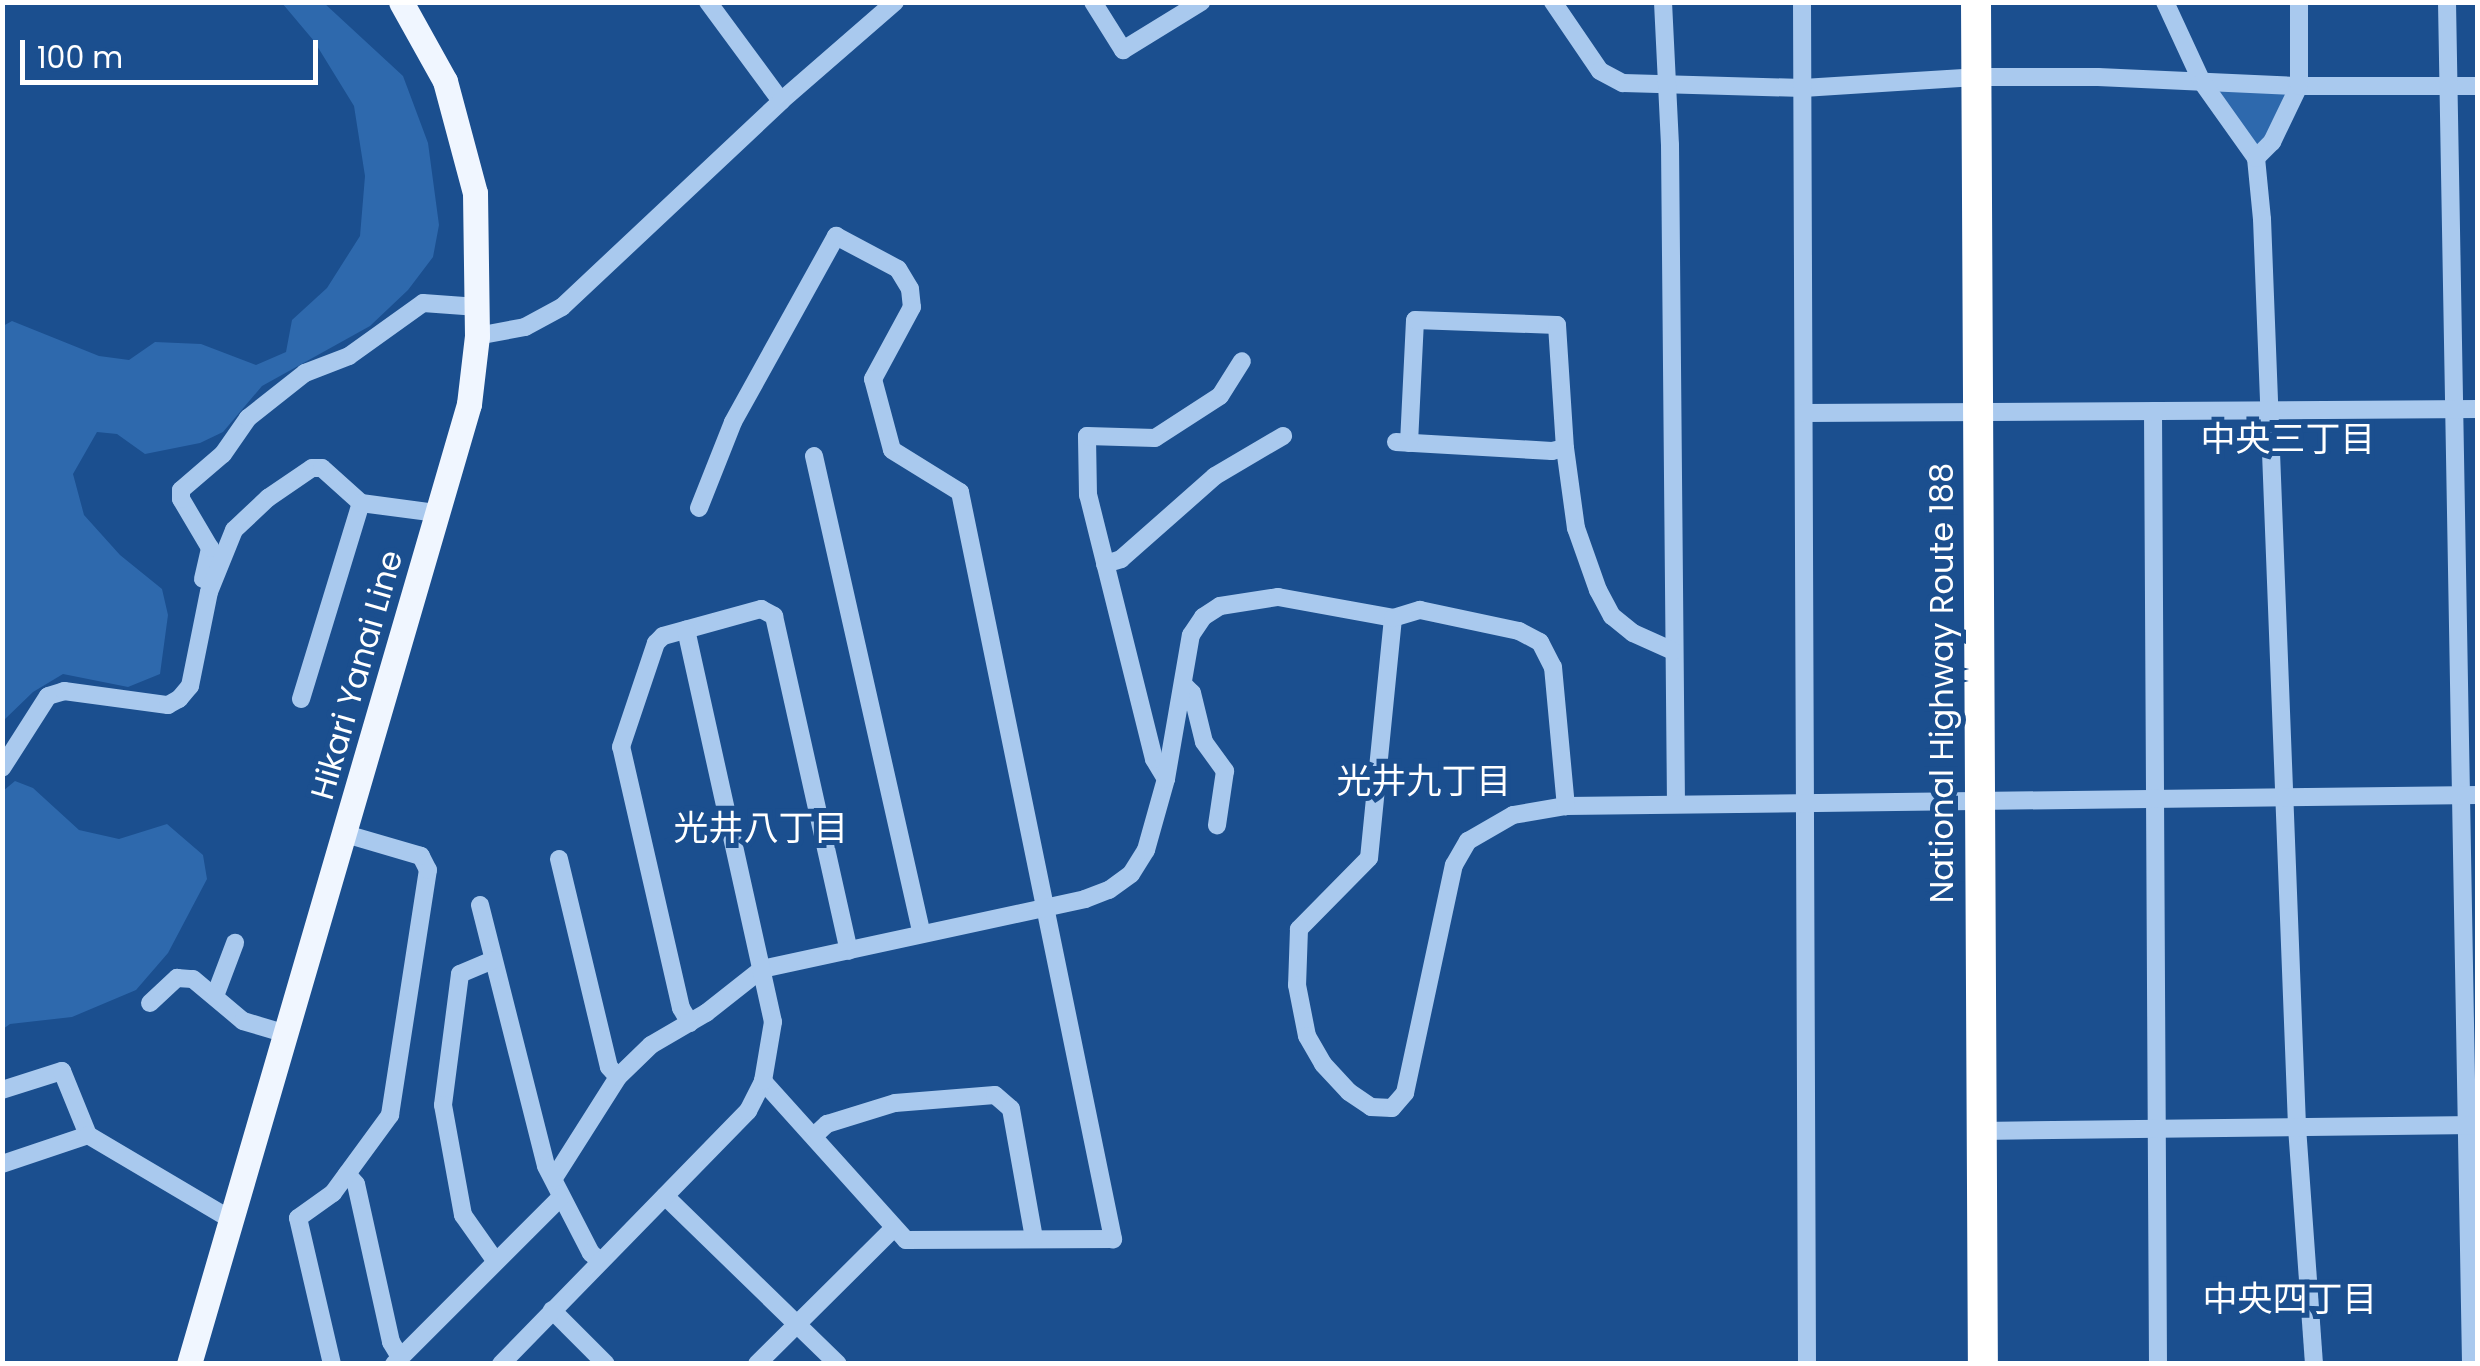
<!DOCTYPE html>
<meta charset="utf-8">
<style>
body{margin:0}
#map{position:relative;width:2480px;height:1366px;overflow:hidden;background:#1b4f8f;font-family:Poppins,"Noto Sans JP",sans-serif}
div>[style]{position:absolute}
.green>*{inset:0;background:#2e69ad}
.minor>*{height:18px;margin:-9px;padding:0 9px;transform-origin:9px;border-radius:9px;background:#a9c9ee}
.major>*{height:25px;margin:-12.5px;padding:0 12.5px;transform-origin:12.5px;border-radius:12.5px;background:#f0f6ff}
.highway>*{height:30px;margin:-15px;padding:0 15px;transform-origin:15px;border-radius:15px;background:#fff}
span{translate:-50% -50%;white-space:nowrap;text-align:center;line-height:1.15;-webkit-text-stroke:10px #1b4f8f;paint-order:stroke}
.street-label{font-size:32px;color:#fff}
.neighbourhood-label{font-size:35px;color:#fff}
.frame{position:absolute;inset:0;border:5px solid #fff;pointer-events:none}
.scale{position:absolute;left:20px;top:40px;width:298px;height:45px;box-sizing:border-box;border:5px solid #fff;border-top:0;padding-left:12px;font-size:30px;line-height:35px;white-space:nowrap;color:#fff;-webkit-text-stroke:8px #1b4f8f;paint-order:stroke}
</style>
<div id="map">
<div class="green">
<div style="clip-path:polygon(282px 3px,324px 3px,403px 76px,428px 143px,439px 225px,433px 257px,408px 290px,370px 326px,262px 386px,223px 432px,200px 443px,145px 454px,117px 434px,97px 432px,73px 474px,84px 515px,120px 555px,162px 589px,168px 615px,160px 674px,128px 687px,63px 674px,33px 692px,3px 721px,3px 326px,12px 321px,99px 356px,129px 360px,155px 342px,201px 344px,256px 365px,286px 352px,292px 320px,327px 288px,360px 236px,365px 176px,354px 106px,314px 41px)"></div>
<div style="clip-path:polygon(2207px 76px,2293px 89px,2257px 151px)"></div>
<div style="clip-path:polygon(15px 781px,33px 788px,79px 830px,119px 839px,167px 824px,203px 855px,207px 879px,168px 953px,136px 990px,72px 1017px,10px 1024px,3px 1029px,3px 791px)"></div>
</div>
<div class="minor">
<div style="left:708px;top:2px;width:123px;rotate:53.6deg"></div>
<div style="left:1093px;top:2px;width:57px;rotate:58deg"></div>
<div style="left:1123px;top:50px;width:92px;rotate:-31.6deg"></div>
<div style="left:1553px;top:2px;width:83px;rotate:55.7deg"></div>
<div style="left:1600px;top:71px;width:26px;rotate:28deg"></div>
<div style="left:1623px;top:83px;width:180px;rotate:1.6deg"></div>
<div style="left:1803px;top:88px;width:173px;rotate:-3.6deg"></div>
<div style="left:1976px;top:77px;width:122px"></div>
<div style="left:2098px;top:77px;width:201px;rotate:2.6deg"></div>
<div style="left:2299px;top:86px;width:179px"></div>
<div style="left:1663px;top:2px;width:143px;rotate:87.2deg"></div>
<div style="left:1670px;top:145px;width:659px;rotate:89.48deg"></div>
<div style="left:1802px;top:2px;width:1362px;rotate:89.79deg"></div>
<div style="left:2165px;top:2px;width:88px;rotate:65.2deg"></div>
<div style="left:2202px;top:82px;width:93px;rotate:54.6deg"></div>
<div style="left:2256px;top:158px;width:61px;rotate:84.4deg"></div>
<div style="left:2262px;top:219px;width:909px;rotate:87.79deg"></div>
<div style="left:2297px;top:1127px;width:238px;rotate:85.9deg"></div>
<div style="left:2447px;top:2px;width:1362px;rotate:88.99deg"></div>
<div style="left:2256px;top:158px;width:23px;rotate:-45deg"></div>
<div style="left:2272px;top:142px;width:62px;rotate:-64.3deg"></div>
<div style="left:2299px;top:86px;width:84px;rotate:-90deg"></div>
<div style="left:477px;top:336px;width:49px;rotate:-10.6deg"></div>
<div style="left:525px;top:327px;width:42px;rotate:-28.4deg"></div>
<div style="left:562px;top:307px;width:301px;rotate:-43.2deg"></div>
<div style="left:781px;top:101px;width:151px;rotate:-41deg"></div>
<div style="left:2153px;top:411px;width:953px;rotate:89.7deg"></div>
<div style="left:1804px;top:413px;width:674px;rotate:-0.34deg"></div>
<div style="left:1396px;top:442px;width:156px;rotate:3.3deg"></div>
<div style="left:1552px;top:451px;width:13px;rotate:-13deg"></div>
<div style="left:1409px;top:443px;width:123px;rotate:-87.2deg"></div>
<div style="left:1415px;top:320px;width:142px;rotate:2deg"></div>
<div style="left:1557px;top:325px;width:123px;rotate:86.3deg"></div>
<div style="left:1565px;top:448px;width:81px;rotate:82.2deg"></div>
<div style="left:1576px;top:528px;width:66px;rotate:70.5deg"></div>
<div style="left:1598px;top:590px;width:30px;rotate:62deg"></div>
<div style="left:1612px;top:616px;width:27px;rotate:39deg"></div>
<div style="left:1633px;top:633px;width:44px;rotate:24.2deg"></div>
<div style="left:814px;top:456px;width:490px;rotate:77.3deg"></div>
<div style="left:699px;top:508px;width:92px;rotate:-68.4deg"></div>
<div style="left:733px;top:422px;width:213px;rotate:-61deg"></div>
<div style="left:836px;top:236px;width:70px;rotate:28deg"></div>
<div style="left:898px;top:269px;width:23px;rotate:59deg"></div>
<div style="left:910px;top:289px;width:18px;rotate:84deg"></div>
<div style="left:912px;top:307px;width:82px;rotate:118.4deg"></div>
<div style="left:873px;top:379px;width:73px;rotate:75deg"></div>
<div style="left:892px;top:450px;width:80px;rotate:31.7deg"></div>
<div style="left:960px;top:492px;width:763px;rotate:78.42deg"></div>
<div style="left:1113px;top:1239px;width:207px;rotate:179.7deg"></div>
<div style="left:906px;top:1240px;width:214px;rotate:-132deg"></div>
<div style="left:1105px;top:564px;width:17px;rotate:-17deg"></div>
<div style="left:1121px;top:559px;width:125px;rotate:-41.4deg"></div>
<div style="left:1215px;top:476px;width:79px;rotate:-30.5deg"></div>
<div style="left:203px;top:579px;width:32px;rotate:-77deg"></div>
<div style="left:210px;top:548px;width:57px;rotate:-120.6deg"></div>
<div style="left:181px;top:499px;width:9px;rotate:-90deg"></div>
<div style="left:181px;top:490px;width:55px;rotate:-40.6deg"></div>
<div style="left:223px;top:454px;width:44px;rotate:-55.2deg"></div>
<div style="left:248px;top:418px;width:73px;rotate:-38.3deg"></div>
<div style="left:305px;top:373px;width:47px;rotate:-21.1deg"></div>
<div style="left:349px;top:356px;width:91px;rotate:-35.6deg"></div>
<div style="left:423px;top:303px;width:55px;rotate:4.2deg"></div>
<div style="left:1393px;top:618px;width:241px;rotate:95.7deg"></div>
<div style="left:1369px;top:858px;width:100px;rotate:134.6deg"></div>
<div style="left:1299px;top:929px;width:56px;rotate:92deg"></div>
<div style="left:1297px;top:985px;width:52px;rotate:78.9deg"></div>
<div style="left:1307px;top:1036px;width:32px;rotate:60deg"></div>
<div style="left:1323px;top:1064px;width:38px;rotate:47deg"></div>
<div style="left:1349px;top:1092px;width:27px;rotate:34deg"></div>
<div style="left:1371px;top:1107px;width:21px;rotate:3deg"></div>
<div style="left:1392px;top:1108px;width:20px;rotate:-49deg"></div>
<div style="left:1405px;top:1093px;width:233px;rotate:-77.9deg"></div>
<div style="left:1454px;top:865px;width:28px;rotate:-60deg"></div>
<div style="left:1468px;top:841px;width:52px;rotate:-30deg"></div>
<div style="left:1513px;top:815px;width:54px;rotate:-9.6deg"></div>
<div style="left:1566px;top:806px;width:912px;rotate:-0.69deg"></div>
<div style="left:1184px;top:685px;width:11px;rotate:45deg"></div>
<div style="left:1192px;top:693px;width:50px;rotate:76.2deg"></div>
<div style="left:1204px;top:742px;width:36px;rotate:54deg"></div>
<div style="left:1225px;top:771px;width:55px;rotate:98.4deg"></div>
<div style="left:301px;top:699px;width:205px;rotate:-73deg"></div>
<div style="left:2px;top:768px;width:85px;rotate:-57.4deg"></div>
<div style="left:48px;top:696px;width:17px;rotate:-17deg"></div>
<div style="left:64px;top:691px;width:105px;rotate:7.7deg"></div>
<div style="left:168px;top:705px;width:13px;rotate:-29deg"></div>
<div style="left:179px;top:699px;width:17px;rotate:-50deg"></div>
<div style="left:190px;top:686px;width:96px;rotate:-78.6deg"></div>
<div style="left:209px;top:592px;width:67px;rotate:-68deg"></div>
<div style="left:234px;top:530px;width:47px;rotate:-43.3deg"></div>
<div style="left:268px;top:498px;width:53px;rotate:-34.3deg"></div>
<div style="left:312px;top:468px;width:10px"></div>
<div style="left:322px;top:468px;width:52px;rotate:41.9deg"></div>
<div style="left:361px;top:503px;width:77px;rotate:7.5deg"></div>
<div style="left:1166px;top:779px;width:23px;rotate:-121deg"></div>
<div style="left:1154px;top:759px;width:272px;rotate:-104deg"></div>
<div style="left:1088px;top:495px;width:59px;rotate:-91deg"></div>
<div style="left:1087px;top:436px;width:68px;rotate:1.7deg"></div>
<div style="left:1155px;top:438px;width:77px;rotate:-32.9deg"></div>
<div style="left:1220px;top:396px;width:41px;rotate:-57.8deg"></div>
<div style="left:559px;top:859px;width:214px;rotate:76.5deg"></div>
<div style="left:609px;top:1067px;width:13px;rotate:48deg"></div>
<div style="left:480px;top:905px;width:269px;rotate:75.8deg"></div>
<div style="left:546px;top:1166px;width:98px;rotate:62.7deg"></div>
<div style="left:591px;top:1253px;width:11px;rotate:41deg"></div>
<div style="left:493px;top:960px;width:36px;rotate:157deg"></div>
<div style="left:460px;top:974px;width:132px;rotate:97.4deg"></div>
<div style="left:443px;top:1105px;width:112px;rotate:79.7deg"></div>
<div style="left:463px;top:1215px;width:54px;rotate:54.8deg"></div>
<div style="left:215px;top:996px;width:57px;rotate:-69.3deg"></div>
<div style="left:150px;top:1003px;width:37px;rotate:-43deg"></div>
<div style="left:177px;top:978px;width:16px;rotate:4deg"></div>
<div style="left:193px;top:979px;width:65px;rotate:40deg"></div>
<div style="left:243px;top:1021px;width:46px;rotate:16.5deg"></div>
<div style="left:690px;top:1023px;width:17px;rotate:-121deg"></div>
<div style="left:681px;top:1008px;width:268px;rotate:-102.9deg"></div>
<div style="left:621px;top:747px;width:110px;rotate:-71.4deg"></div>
<div style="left:656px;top:643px;width:10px;rotate:-45deg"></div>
<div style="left:663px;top:636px;width:102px;rotate:-15.4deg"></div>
<div style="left:761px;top:609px;width:15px;rotate:28deg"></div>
<div style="left:774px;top:616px;width:343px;rotate:77.4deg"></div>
<div style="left:2px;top:1090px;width:63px;rotate:-17.6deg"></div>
<div style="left:62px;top:1071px;width:69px;rotate:67.9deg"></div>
<div style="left:1980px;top:1131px;width:495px;rotate:-0.7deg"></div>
<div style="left:814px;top:1136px;width:18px;rotate:-43deg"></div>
<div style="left:827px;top:1124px;width:71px;rotate:-17.2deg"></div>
<div style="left:895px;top:1103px;width:100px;rotate:-4.6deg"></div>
<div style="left:995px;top:1095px;width:21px;rotate:41deg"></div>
<div style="left:1011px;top:1109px;width:131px;rotate:79.9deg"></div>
<div style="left:2px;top:1164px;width:91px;rotate:-18.6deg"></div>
<div style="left:88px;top:1135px;width:167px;rotate:30.6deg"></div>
<div style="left:347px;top:1174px;width:13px;rotate:48deg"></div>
<div style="left:356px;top:1184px;width:162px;rotate:77.5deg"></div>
<div style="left:391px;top:1342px;width:17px;rotate:59deg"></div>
<div style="left:554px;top:1178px;width:120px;rotate:-57.6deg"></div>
<div style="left:618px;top:1077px;width:46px;rotate:-44.1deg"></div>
<div style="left:651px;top:1045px;width:64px;rotate:-30.2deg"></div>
<div style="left:706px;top:1013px;width:71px;rotate:-38.2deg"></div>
<div style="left:762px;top:969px;width:330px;rotate:-12.2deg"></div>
<div style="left:1085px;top:899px;width:26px;rotate:-21deg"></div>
<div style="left:1109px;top:890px;width:27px;rotate:-36deg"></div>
<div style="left:1131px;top:874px;width:28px;rotate:-58deg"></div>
<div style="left:1146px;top:850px;width:74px;rotate:-74.3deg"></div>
<div style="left:1166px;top:779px;width:146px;rotate:-80.2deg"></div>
<div style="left:1191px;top:635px;width:22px;rotate:-56deg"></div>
<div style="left:1203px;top:617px;width:20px;rotate:-33deg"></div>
<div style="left:1220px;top:606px;width:59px;rotate:-8.8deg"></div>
<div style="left:1278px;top:597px;width:117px;rotate:10.3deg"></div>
<div style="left:1393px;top:618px;width:28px;rotate:-17deg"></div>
<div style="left:1420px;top:610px;width:101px;rotate:12deg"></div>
<div style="left:1519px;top:631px;width:24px;rotate:28deg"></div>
<div style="left:1540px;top:642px;width:28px;rotate:63deg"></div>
<div style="left:1553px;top:667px;width:140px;rotate:84.7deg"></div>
<div style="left:665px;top:1196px;width:241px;rotate:44.2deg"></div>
<div style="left:552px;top:1310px;width:76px;rotate:45deg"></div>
<div style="left:332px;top:1364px;width:150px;rotate:-103.1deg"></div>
<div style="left:298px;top:1218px;width:43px;rotate:-35.5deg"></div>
<div style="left:333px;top:1193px;width:97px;rotate:-53.8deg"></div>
<div style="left:390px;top:1115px;width:248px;rotate:-81.2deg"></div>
<div style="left:428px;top:870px;width:16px;rotate:-117deg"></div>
<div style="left:421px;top:856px;width:78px;rotate:-163.7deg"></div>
<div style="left:394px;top:1364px;width:236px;rotate:-45deg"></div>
<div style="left:501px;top:1364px;width:354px;rotate:-45.7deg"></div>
<div style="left:748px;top:1111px;width:34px;rotate:-63deg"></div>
<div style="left:763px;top:1081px;width:60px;rotate:-80.4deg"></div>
<div style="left:773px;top:1022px;width:402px;rotate:-102.5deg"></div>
<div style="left:757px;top:1364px;width:192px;rotate:-44.8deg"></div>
</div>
<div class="major">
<div style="left:189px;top:1364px;width:1000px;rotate:-73.74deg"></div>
<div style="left:469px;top:404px;width:68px;rotate:-83.3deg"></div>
<div style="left:477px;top:336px;width:143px;rotate:-90.8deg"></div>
<div style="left:475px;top:193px;width:116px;rotate:-105deg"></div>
<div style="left:445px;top:81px;width:90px;rotate:-119.1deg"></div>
</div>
<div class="highway">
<div style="left:1976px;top:2px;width:1362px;rotate:89.71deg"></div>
</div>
<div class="street-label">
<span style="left:357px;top:675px;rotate:-74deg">Hikari Yanai Line</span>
<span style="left:1942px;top:683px;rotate:-90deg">National Highway Route 188</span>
</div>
<div class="neighbourhood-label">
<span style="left:2288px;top:439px">中央三丁目</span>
<span style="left:1424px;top:781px">光井九丁目</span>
<span style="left:761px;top:828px">光井八丁目</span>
<span style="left:2290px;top:1299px">中央四丁目</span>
</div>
<div class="frame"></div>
<div class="scale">100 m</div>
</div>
